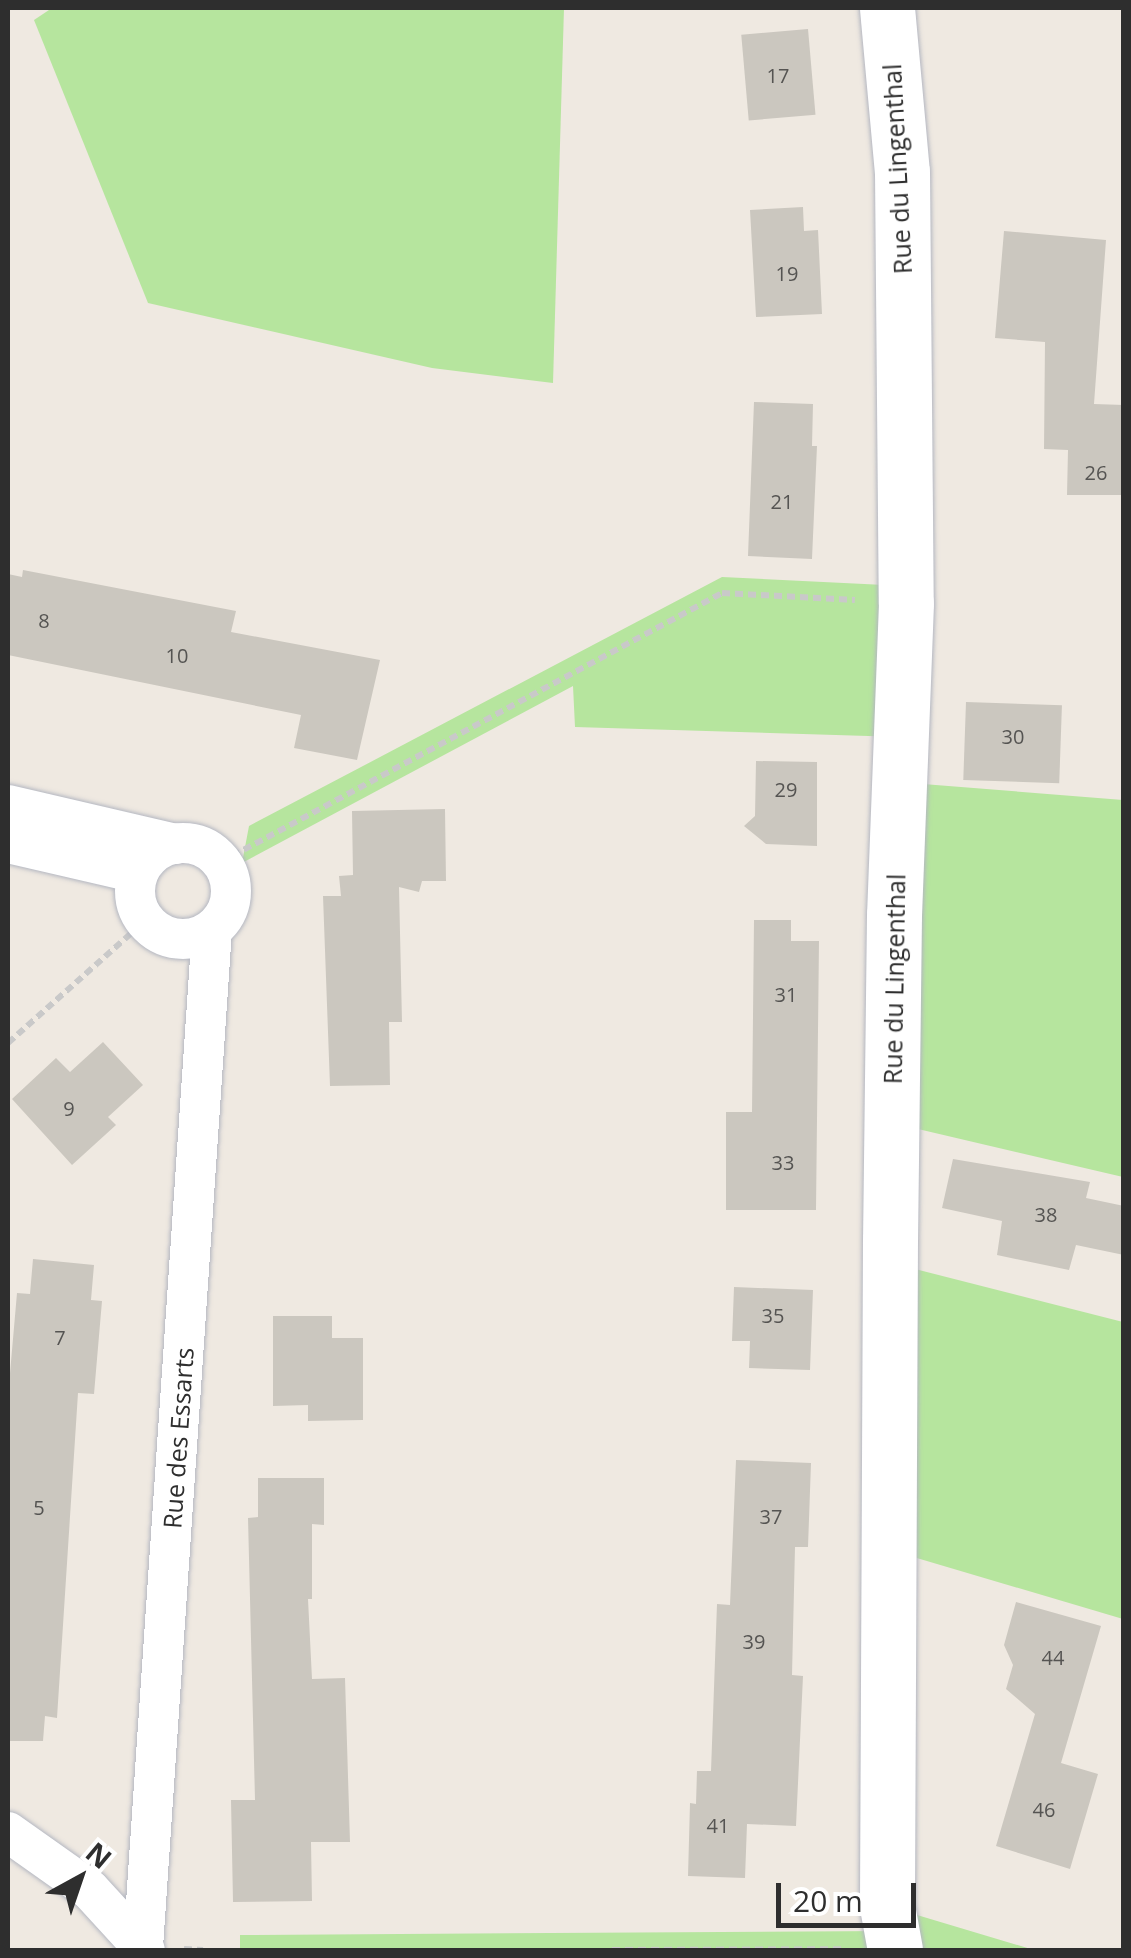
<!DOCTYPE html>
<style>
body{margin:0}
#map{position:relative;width:1131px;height:1958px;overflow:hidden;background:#efe9e1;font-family:"Open Sans",sans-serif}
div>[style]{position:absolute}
.green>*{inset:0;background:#b6e59e}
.building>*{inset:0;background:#cbc7bf;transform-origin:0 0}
.path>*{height:6px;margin-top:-3px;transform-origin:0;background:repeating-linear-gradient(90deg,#c9c9c9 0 8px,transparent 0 13px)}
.roads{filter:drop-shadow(0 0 2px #b4b7c1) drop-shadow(0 0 2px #b4b7c1)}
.street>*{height:40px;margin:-20px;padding:0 20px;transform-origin:20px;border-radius:20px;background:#fff}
.street>.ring{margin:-20px;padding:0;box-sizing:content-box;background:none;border:40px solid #fff;border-radius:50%}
.secondary>*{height:55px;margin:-27.5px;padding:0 27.5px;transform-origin:27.5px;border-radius:27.5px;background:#fff}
span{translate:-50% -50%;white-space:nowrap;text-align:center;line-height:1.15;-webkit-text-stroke:10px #fff;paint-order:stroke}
.number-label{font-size:20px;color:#555452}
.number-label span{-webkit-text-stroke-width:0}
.street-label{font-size:25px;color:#2e2e2e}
.frame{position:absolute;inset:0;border:10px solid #2e2e2e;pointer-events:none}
.north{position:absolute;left:30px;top:1828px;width:100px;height:100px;-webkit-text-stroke:8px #fff;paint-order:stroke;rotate:40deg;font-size:28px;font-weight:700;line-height:40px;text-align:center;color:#2e2e2e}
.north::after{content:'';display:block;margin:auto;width:35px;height:45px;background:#2e2e2e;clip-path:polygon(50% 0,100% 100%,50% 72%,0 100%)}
.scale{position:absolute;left:776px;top:1883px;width:140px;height:45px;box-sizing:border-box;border:5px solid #2e2e2e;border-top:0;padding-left:12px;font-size:30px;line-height:35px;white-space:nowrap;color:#2e2e2e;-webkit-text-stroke:8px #fff;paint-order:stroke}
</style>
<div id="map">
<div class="green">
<div style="clip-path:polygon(52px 8px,564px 8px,553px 383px,432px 368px,148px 303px,34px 20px)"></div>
<div style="clip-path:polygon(722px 577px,905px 586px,901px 737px,575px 727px,573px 686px,242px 863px,249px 826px)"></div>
<div style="clip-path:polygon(923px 784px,1123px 800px,1123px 1177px,918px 1129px)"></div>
<div style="clip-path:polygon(915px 1269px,1123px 1322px,1123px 1619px,910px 1556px)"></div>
<div style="clip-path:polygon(887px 1906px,1034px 1950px,240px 1950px,240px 1935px,890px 1931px)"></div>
</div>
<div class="building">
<div style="left:808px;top:29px;width:86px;height:67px;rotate:85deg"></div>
<div style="clip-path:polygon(803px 207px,804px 231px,818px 230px,822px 314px,756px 317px,750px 210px)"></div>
<div style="clip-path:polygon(1004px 231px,1106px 240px,1094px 404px,1124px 405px,1124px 495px,1067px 495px,1068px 450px,1044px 449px,1045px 342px,995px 338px)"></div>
<div style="clip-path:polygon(754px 402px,813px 404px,812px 446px,817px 446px,812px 559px,748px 556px)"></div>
<div style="clip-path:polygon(23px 570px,236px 611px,231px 632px,380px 660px,357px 760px,294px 748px,301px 715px,8px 655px,8px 574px,22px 577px)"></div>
<div style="left:966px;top:702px;width:96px;height:78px;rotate:2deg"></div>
<div style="clip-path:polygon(756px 761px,817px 762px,817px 846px,766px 844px,744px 826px,755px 816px)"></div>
<div style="clip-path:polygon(445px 809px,446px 881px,422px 881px,419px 892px,399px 887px,402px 1022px,389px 1022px,390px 1085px,330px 1086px,323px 896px,341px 896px,339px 876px,353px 875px,352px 811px)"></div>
<div style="clip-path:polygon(754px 920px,791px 920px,791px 941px,819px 941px,816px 1210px,726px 1210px,726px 1112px,752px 1112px)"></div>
<div style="clip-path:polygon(103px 1042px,143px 1085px,108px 1117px,116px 1125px,72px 1165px,12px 1099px,56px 1058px,70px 1072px)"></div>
<div style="clip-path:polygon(953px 1159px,1090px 1182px,1086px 1198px,1124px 1206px,1124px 1255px,1076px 1245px,1069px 1270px,997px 1255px,1002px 1221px,942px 1208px)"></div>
<div style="clip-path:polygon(33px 1259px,94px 1265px,91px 1300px,102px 1301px,94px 1394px,78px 1393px,57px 1718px,45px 1716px,43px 1741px,8px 1741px,8px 1396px,17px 1293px,30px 1294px)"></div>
<div style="clip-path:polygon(734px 1287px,813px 1290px,810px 1370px,749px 1368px,750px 1341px,732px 1341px)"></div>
<div style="clip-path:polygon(273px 1316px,332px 1316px,332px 1338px,363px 1338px,363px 1420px,308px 1421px,308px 1405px,273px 1406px)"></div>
<div style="clip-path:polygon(736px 1460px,811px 1463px,808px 1547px,795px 1547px,792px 1675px,803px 1676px,796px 1826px,747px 1824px,745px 1878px,688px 1876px,690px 1803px,696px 1804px,697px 1771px,711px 1771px,717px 1604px,730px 1605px)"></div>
<div style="clip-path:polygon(258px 1478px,324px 1478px,324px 1525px,312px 1524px,312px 1599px,308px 1599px,312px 1679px,345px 1678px,350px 1842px,311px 1842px,312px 1901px,233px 1902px,231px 1800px,255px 1800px,248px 1518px,258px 1517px)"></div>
<div style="clip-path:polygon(1016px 1602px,1101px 1626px,1061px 1763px,1098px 1774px,1070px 1869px,996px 1846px,1035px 1714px,1006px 1689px,1013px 1665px,1004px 1645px)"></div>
</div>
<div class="path">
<div style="left:221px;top:862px;width:569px;rotate:-28.23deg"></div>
<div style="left:722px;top:593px;width:133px;rotate:3deg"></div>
<div style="left:8px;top:1043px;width:183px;rotate:-41.7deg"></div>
<div style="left:184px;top:1949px;width:19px;rotate:3deg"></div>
<div style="left:612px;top:1950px;width:231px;rotate:-0.2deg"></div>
</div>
<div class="roads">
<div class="street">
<div style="left:8px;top:805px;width:172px;rotate:13.1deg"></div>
<div style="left:8px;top:843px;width:133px;rotate:13deg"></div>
<div class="ring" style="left:135px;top:843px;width:56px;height:56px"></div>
<div style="left:8px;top:1832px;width:100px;rotate:35.3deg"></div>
<div style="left:90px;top:1890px;width:81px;rotate:47.5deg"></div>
<div style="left:143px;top:1947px;width:1019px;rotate:-86.12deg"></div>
</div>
<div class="secondary">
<div style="left:887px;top:8px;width:165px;rotate:84.8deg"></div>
<div style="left:902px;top:172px;width:431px;rotate:89.5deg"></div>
<div style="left:906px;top:603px;width:312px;rotate:92.2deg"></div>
<div style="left:894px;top:915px;width:325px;rotate:90.7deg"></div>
<div style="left:890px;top:1240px;width:666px;rotate:90.26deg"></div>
<div style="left:887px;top:1906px;width:45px;rotate:79.7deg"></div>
</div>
</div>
<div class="number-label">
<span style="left:778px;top:75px">17</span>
<span style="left:787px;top:273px">19</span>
<span style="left:1096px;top:472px">26</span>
<span style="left:782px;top:501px">21</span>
<span style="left:44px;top:620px">8</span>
<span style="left:177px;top:655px">10</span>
<span style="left:1013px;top:736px">30</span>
<span style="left:786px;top:789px">29</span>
<span style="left:786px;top:994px">31</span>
<span style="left:69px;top:1108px">9</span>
<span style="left:783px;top:1162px">33</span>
<span style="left:1046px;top:1214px">38</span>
<span style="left:773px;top:1315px">35</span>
<span style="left:60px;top:1337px">7</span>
<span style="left:39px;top:1507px">5</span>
<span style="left:771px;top:1516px">37</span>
<span style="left:754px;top:1641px">39</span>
<span style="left:1053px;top:1657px">44</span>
<span style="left:1044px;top:1809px">46</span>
<span style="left:718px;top:1825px">41</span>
</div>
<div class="street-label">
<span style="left:897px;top:169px;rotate:-93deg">Rue du Lingenthal</span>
<span style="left:894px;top:979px;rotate:-89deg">Rue du Lingenthal</span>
<span style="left:178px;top:1438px;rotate:-86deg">Rue des Essarts</span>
</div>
<div class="frame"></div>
<div class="north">N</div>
<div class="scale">20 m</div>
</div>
